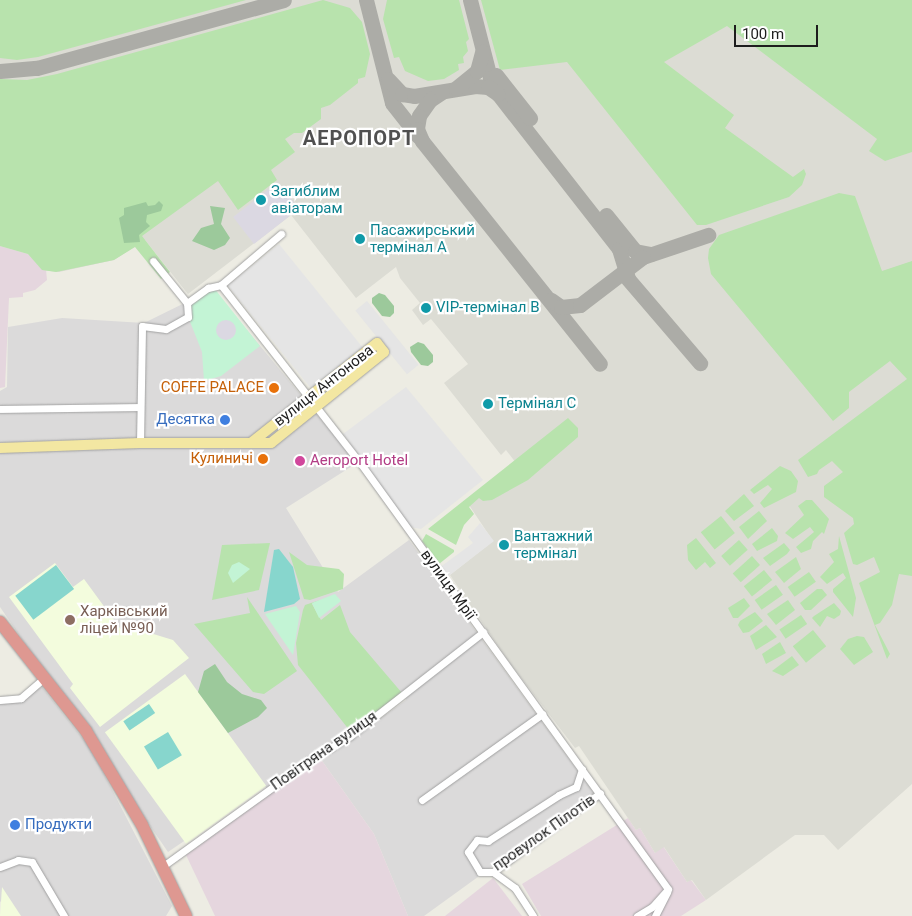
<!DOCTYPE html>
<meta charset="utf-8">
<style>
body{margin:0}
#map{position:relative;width:912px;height:916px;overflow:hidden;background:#edece3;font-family:Roboto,sans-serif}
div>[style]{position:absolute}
.residential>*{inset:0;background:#dbdada}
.industrial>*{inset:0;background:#e5d6de}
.education>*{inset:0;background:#f3fcdd;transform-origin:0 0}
.airport>*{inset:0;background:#dcdcd4}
.grass>*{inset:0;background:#b8e3ad;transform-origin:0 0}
.forest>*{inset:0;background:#9cc99b}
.park>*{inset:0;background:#c3f4d5}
.pitch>*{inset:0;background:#87d6cd;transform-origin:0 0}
.parking>*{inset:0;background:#e5e5e5;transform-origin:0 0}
.plaza>*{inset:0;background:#dbd8e2;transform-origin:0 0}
.round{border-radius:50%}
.taxiway>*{height:15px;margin:-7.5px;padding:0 7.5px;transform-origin:7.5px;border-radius:7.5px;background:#acaca7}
.roads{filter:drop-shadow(0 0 1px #a1a1a1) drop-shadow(0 0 1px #a1a1a1)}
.street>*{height:7px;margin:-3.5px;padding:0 3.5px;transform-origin:3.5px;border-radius:3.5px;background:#fff}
.primary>*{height:10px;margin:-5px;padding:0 5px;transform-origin:5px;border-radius:5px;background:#f3e7a2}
.highway>*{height:12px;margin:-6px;padding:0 6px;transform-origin:6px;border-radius:6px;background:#de9891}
.dots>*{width:14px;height:14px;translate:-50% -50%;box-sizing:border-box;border:2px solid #fff;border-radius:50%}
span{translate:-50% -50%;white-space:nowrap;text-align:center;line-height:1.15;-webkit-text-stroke:4.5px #fff;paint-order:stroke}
.culture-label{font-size:15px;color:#0d838f}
.left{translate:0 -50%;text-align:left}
.street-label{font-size:15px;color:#1d1d1d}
.food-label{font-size:15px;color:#c56008}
.right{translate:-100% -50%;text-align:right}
.shop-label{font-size:15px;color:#366cbe}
.hotel-label{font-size:15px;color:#b23c85}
.education-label{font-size:15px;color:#785e54}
.district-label{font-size:20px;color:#505050;font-weight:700;letter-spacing:1px}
.scale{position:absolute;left:734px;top:25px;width:84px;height:22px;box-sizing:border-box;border:2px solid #1d1d1d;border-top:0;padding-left:6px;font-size:15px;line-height:18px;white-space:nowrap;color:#1d1d1d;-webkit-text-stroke:4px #fff;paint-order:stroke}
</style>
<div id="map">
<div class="residential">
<div style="clip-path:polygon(evenodd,213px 289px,357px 463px,286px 508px,338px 592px,409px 540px,594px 793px,424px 916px,408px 916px,374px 834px,320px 758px,271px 793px,265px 786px,168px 852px,0 607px,0 391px,7px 387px,8px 327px,62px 318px,144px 323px,213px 289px,402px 693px,406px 700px,351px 740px,345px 732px,402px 693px)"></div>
<div style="clip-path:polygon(42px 687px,91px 749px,172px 906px,166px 916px,13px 916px,0 901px,0 703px,15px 702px)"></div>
</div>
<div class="industrial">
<div style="clip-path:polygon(0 246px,28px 254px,46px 270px,47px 280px,35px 290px,23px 293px,23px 297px,9px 298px,5px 387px,0 388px)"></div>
<div style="clip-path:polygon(320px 758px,374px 834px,408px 916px,215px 916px,186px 855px)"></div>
<div style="clip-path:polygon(628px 818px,636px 830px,640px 828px,655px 853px,663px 846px,687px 882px,691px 880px,706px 900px,681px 916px,541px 916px,522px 884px)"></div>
<div style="clip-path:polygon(493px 878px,522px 916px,445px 916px)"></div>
</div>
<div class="education">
<div style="clip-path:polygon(55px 563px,73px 587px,84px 579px,125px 635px,137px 629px,173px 640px,189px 658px,100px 727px,70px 688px,73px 684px,9px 597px)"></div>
<div style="left:185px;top:674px;width:138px;height:99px;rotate:54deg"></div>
<div style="clip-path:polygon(2px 887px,21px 916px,0 916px)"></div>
</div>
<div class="airport">
<div style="clip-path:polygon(0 0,912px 0,912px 784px,838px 850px,824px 835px,795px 835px,706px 900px,692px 880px,687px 882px,664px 847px,655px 853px,640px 828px,636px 830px,579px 746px,575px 748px,509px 662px,450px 575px,493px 541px,467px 502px,516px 463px,506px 450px,501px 455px,444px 383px,468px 364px,431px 319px,423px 325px,412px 310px,420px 303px,400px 278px,396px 267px,356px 298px,291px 215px,188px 294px,145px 240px,114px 260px,59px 272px,42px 270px,28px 254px,0 246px)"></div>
</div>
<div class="grass">
<div style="clip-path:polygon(0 0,246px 0,38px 57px,17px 60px,0 58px)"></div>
<div style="clip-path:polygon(323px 0,350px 8px,362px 22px,370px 54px,365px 77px,358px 79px,358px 83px,330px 105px,321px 108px,321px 119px,302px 133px,294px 133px,285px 139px,295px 152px,271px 170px,277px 180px,238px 210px,218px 181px,142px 236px,170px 272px,161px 279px,135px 247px,114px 260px,56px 272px,42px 270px,28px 254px,0 246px,0 79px,27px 80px,57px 74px)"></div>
<div style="clip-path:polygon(387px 0,459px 0,469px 39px,466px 42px,468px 51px,463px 57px,464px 63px,458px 64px,459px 70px,444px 79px,428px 81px,405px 71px,399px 57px,394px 58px,383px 19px)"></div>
<div style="clip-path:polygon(481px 0,912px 0,912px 152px,885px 161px,869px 151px,877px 139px,727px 26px,664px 62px,734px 115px,725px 128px,793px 177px,804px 169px,806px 174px,802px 185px,789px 197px,706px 225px,697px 225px,567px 62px,500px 70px)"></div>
<div style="clip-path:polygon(839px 193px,855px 196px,882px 271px,912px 261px,912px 576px,899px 574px,892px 605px,880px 623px,875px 625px,890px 654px,887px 659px,859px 583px,880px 572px,874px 557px,857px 565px,853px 564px,844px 533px,854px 524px,853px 518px,824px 497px,824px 486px,843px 472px,832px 461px,819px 470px,817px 474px,808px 477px,798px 460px,907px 379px,890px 361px,849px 392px,849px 408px,833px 421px,711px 274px,708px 258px,709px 249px,719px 235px)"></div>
<div style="clip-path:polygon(568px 418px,578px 428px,578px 437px,528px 480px,492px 500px,483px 501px,479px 498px,469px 507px,474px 514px,464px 525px,456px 545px,428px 529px)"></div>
<div style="clip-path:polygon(780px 466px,791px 471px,798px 481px,796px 492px,764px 508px,760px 503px,772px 489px,768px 485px,754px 494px,750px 490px)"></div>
<div style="clip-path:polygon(744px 494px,754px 506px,734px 521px,725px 511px)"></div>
<div style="clip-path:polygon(806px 500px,812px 500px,829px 519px,824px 534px,822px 532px,813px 541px,811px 549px,801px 553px,796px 547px,814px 532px,810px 527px,793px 539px,785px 533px,804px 515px,798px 506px)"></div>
<div style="clip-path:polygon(759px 511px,767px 521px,748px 539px,739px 527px)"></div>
<div style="left:721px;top:516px;width:22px;height:26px;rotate:51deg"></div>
<div style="clip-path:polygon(772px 528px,778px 536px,777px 541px,757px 551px,752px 544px)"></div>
<div style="clip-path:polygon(426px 534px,454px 550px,454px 552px,439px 564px,422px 541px)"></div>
<div style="clip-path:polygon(839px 536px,856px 598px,853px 617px,833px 592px,833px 589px,846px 578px,843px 573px,827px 584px,820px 577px,834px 562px,829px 554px,838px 549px)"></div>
<div style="clip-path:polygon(696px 538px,716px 563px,710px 568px,705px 562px,696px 570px,688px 560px,687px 545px)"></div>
<div style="left:739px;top:540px;width:13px;height:24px;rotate:48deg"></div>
<div style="clip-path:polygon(270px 543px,259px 590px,212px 600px,222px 545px)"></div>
<div style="clip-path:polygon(784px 543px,790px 550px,787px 554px,770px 566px,763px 558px)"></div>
<div style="clip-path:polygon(289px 552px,307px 565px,339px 569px,344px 574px,343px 589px,310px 600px,304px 599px)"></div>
<div style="left:752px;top:556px;width:12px;height:26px;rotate:48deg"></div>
<div style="clip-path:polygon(796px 557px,801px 569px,784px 583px,775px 572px)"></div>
<div style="left:764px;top:570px;width:13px;height:26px;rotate:51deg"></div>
<div style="left:809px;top:572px;width:12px;height:26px;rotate:55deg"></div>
<div style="left:776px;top:585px;width:12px;height:26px;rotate:55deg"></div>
<div style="clip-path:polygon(817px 589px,822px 589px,827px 595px,811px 610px,805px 610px,800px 603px)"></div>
<div style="clip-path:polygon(247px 597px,297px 671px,264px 694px,253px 692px,194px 624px,250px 613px)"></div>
<div style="clip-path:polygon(744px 598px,750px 606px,738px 618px,733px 618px,728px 608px)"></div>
<div style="clip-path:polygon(320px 600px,312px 604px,321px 620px,340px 605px,350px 632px,402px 693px,350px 731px,298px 665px,296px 643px,303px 610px,305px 605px)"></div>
<div style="clip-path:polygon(788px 600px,795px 610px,776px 625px,767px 614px)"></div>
<div style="clip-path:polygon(834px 603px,841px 611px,840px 615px,834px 619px,827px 616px,820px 627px,812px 618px,814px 616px)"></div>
<div style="clip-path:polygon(755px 612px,763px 621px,749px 632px,743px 633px,738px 625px,740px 621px)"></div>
<div style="left:801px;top:615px;width:11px;height:26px;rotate:56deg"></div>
<div style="clip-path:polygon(766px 625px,777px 637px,756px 650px,750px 636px)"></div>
<div style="left:813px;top:630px;width:21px;height:26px;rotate:51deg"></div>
<div style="clip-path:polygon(857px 636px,864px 637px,873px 652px,854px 665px,840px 649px,848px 639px)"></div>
<div style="clip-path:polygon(780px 642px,786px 653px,766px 664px,762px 654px)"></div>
<div style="clip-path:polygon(792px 656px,799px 665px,783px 676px,772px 671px)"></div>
</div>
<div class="forest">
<div style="clip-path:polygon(159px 201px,163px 205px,161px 211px,147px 215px,146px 222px,150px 226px,139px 235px,140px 242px,124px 243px,119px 218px,124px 215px,124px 208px,146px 202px,148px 206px,155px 205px)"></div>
<div style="clip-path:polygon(210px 206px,225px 208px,221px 224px,230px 238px,225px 245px,214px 250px,192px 241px,201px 228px,214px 224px)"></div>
<div style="clip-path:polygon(379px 293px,385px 295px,394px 306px,394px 313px,390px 317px,382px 316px,372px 303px,372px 298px)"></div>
<div style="clip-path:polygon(418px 342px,424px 344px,433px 355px,433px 362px,428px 366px,421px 365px,411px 352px,410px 347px)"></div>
<div style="clip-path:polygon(215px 664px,227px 682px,242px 694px,261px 700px,267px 708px,258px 717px,228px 733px,198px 692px,204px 671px)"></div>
</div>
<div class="park">
<div style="clip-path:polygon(214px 288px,260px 346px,221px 376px,204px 381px,202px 352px,189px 319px,192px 317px,189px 304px)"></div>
<div style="clip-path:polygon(239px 562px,250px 569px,233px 583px,228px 573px,232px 565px)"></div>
<div style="clip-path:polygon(335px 594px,341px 601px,319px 618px,312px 603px)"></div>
<div style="clip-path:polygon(296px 606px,300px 612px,293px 655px,265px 614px)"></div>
</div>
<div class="pitch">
<div style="clip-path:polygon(279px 549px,293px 567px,300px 599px,294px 604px,264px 612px,274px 550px)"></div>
<div style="left:56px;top:565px;width:30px;height:51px;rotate:53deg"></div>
<div style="left:149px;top:704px;width:11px;height:31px;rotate:56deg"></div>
<div style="left:168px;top:732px;width:27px;height:28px;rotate:59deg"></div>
</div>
<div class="parking">
<div style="left:279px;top:244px;width:134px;height:66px;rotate:51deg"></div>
<div style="left:367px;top:301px;width:82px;height:15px;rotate:51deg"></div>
<div style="clip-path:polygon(406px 387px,483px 480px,421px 529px,410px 527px,343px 434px)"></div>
<div style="clip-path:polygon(480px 523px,494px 541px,446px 578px,439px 568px,473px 543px,468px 537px)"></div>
</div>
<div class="plaza">
<div style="left:278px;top:182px;width:34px;height:57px;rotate:52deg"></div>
<div class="round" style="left:216px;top:320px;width:20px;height:20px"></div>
</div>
<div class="taxiway">
<div style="left:366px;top:0;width:106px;rotate:75.8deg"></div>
<div style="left:392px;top:103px;width:42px;rotate:51.8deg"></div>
<div style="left:470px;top:0;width:81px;rotate:75.6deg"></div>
<div style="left:490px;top:78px;width:18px;rotate:63deg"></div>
<div style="left:498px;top:94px;width:197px;rotate:52deg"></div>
<div style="left:619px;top:249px;width:31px;rotate:73deg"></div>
<div style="left:628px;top:279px;width:111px;rotate:49.4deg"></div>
<div style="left:0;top:71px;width:37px;rotate:-5deg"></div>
<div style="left:37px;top:68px;width:256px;rotate:-15.4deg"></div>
<div style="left:496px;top:75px;width:55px;rotate:51.7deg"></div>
<div style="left:388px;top:79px;width:21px;rotate:47deg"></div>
<div style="left:402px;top:94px;width:12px;rotate:9deg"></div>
<div style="left:414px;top:96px;width:62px;rotate:-9.3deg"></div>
<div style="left:475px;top:86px;width:13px;rotate:4deg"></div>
<div style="left:488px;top:87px;width:12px;rotate:35deg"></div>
<div style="left:456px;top:88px;width:27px;rotate:-39deg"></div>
<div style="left:477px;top:71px;width:20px;rotate:-75deg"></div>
<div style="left:442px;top:92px;width:14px;rotate:146deg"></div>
<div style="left:430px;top:100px;width:19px;rotate:125deg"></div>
<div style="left:419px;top:116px;width:13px;rotate:99deg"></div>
<div style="left:417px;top:129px;width:13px;rotate:67deg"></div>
<div style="left:422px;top:141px;width:285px;rotate:51.4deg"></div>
<div style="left:606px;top:215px;width:46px;rotate:51.1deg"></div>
<div style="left:635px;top:251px;width:16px;rotate:11deg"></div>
<div style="left:643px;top:257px;width:69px;rotate:-18.7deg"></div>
<div style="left:551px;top:300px;width:12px;rotate:35deg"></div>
<div style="left:561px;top:307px;width:19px;rotate:-6deg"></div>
<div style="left:580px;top:305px;width:79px;rotate:-37.3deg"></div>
</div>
<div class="roads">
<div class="street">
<div style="left:153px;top:261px;width:54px;rotate:51deg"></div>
<div style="left:221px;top:285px;width:227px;rotate:52deg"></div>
<div style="left:361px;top:464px;width:524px;rotate:54.16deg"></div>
<div style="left:0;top:409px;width:139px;rotate:-0.8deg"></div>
<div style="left:140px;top:443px;width:117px;rotate:-89deg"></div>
<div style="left:142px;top:326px;width:24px;rotate:7deg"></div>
<div style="left:166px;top:329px;width:25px;rotate:-29deg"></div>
<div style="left:188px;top:317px;width:14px;rotate:-94deg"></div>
<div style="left:187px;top:303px;width:26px;rotate:-36deg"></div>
<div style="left:208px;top:288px;width:13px;rotate:-13deg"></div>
<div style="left:221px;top:285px;width:79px;rotate:-40.4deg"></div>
<div style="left:0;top:700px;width:21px;rotate:-5deg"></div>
<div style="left:21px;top:698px;width:30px;rotate:-41deg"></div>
<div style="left:582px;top:769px;width:19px;rotate:108deg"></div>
<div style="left:576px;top:787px;width:19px;rotate:155deg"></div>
<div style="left:559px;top:795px;width:85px;rotate:147.1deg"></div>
<div style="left:488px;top:841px;width:11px;rotate:-175deg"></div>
<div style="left:477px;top:840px;width:15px;rotate:127deg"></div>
<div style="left:468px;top:852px;width:23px;rotate:59deg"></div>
<div style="left:480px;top:872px;width:13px"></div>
<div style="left:493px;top:872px;width:133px;rotate:-36.4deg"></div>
<div style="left:422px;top:800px;width:148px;rotate:-35.6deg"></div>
<div style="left:163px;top:866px;width:180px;rotate:-35.7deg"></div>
<div style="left:309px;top:761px;width:48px;rotate:-31.4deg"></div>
<div style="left:350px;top:736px;width:169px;rotate:-38deg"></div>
<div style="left:0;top:867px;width:19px;rotate:-21deg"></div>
<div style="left:18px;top:860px;width:14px;rotate:8deg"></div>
<div style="left:32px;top:862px;width:63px;rotate:59.3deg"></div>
<div style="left:493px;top:872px;width:27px;rotate:36deg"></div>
<div style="left:515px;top:888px;width:33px;rotate:57deg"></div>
<div style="left:637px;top:916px;width:17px;rotate:-31deg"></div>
<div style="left:652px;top:907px;width:24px;rotate:-48deg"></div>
<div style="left:655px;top:916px;width:27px;rotate:-63deg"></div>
</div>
<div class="primary">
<div style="left:0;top:448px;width:140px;rotate:-2deg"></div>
<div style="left:140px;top:443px;width:131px"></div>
<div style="left:271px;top:443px;width:145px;rotate:-38.8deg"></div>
<div style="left:384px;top:352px;width:11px;rotate:-128deg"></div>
<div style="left:377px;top:343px;width:161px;rotate:141.6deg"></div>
</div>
<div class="highway">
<div style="left:0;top:622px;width:139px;rotate:51.7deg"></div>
<div style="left:86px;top:731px;width:109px;rotate:59.2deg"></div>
<div style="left:142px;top:825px;width:101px;rotate:64.2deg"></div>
</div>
</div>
<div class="dots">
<div style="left:261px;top:200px;background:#0f9aa8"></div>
<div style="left:360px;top:239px;background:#0f9aa8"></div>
<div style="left:426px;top:308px;background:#0f9aa8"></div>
<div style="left:274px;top:388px;background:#e8710a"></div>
<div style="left:488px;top:404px;background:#0f9aa8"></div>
<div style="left:225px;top:420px;background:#3f7fe0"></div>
<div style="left:263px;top:459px;background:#e8710a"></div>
<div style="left:300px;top:461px;background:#d1479c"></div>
<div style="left:504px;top:545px;background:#0f9aa8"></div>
<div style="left:70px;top:620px;background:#8d6e63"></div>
<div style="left:15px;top:825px;background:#3f7fe0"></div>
</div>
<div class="culture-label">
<span class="left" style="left:271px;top:200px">Загиблим<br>авіаторам</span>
<span class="left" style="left:370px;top:239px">Пасажирський<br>термінал A</span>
<span class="left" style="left:436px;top:308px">VIP-термінал B</span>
<span class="left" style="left:498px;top:404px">Термінал C</span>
<span class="left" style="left:514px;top:545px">Вантажний<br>термінал</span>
</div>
<div class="street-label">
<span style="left:324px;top:386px;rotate:-38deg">вулиця Антонова</span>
<span style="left:448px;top:585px;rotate:54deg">вулиця Мрії</span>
<span style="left:324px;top:751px;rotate:-35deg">Повітряна вулиця</span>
<span style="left:544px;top:833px;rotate:-35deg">провулок Пілотів</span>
</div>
<div class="food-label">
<span class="right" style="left:264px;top:388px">COFFE PALACE</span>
<span class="right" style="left:253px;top:459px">Кулиничі</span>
</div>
<div class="shop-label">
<span class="right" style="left:215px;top:420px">Десятка</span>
<span class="left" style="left:25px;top:825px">Продукти</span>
</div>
<div class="hotel-label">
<span class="left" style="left:310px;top:461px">Aeroport Hotel</span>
</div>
<div class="education-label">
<span class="left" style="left:80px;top:620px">Харківський<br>ліцей №90</span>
</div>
<div class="district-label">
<span style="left:359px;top:138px">АЕРОПОРТ</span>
</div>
<div class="scale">100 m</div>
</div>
